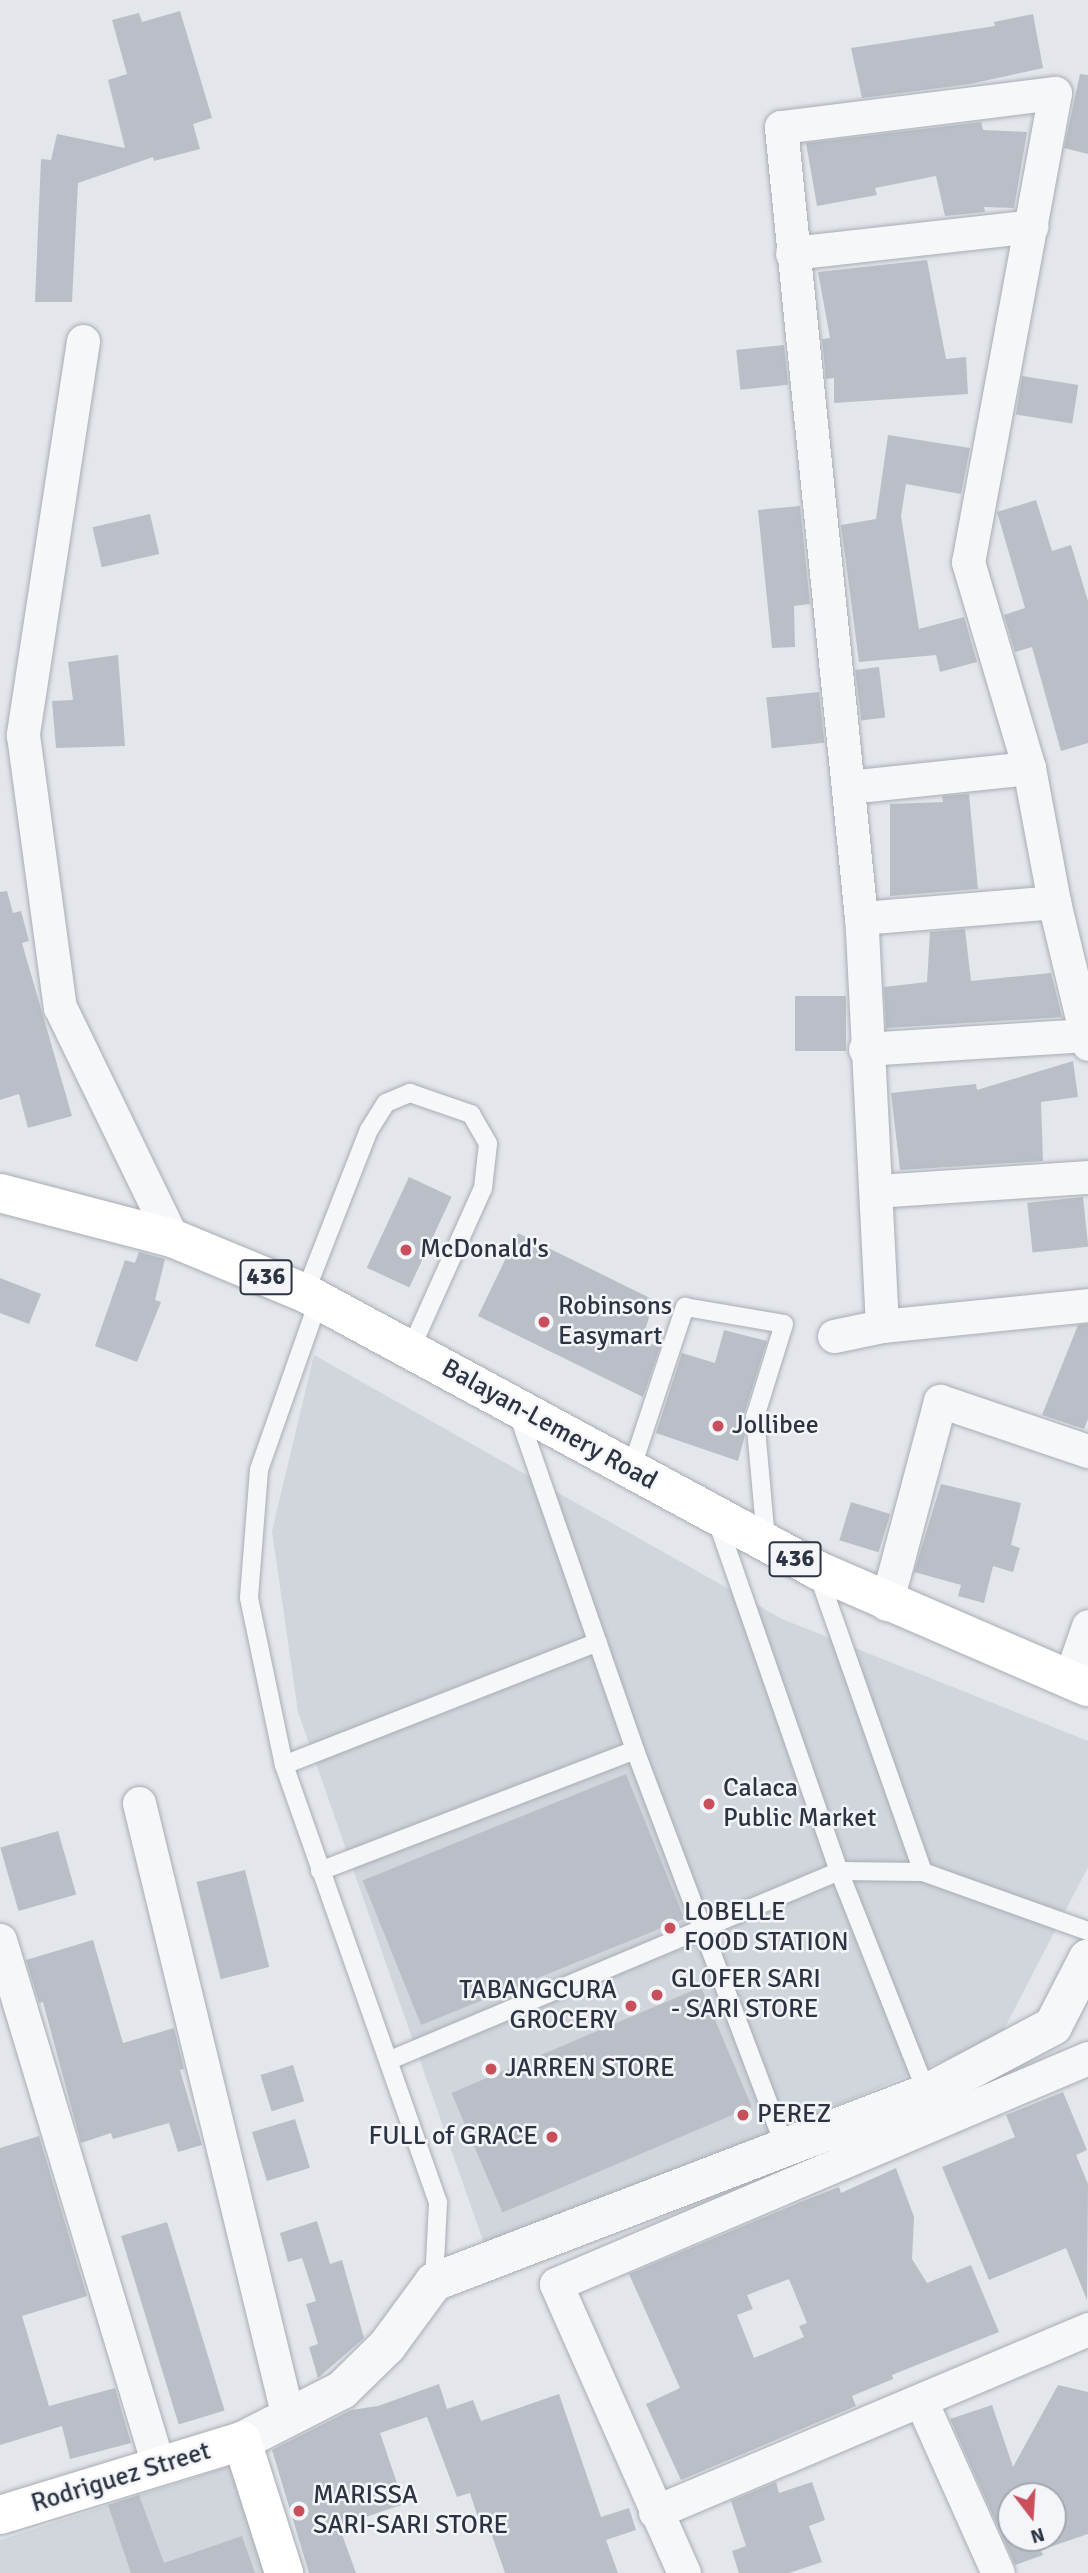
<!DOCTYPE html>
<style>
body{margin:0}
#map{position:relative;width:1088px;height:2573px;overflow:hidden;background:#e3e6eb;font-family:Signika,sans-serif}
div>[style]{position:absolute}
.built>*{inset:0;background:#d1d5dc}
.building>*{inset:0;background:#babfc7;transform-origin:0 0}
.roads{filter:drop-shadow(0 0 2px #a8adb5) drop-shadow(0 0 2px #a8adb5)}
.service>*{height:18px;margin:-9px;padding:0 9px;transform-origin:9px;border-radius:9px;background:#f6f7f9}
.minor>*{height:33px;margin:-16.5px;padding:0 16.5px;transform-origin:16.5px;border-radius:16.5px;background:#f6f7f9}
.tertiary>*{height:38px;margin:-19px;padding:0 19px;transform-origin:19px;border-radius:19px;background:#f6f7f9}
.secondary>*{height:38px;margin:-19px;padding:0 19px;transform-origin:19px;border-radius:19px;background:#fff}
.primary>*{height:38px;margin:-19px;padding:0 19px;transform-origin:19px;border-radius:19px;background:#fff}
.dots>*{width:19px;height:19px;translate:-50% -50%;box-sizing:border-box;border:4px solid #f3f5f8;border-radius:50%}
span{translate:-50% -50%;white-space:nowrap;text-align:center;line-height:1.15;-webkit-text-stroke:5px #f3f5f8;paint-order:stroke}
.shield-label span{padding:2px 5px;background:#f3f5f8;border:2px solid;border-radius:5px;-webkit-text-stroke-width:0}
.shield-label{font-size:24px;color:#2c3342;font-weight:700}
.poi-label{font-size:26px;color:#2c3342}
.left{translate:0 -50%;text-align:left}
.right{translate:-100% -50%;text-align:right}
.street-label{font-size:26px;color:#2c3342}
.north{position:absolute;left:997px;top:2482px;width:70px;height:70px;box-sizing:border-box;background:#f3f5f8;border:2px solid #a3a7af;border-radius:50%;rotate:163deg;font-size:19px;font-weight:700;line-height:28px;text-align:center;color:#2c3342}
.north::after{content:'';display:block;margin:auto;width:24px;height:32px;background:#c94f5d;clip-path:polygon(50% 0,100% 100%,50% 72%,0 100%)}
</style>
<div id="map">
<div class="built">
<div style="clip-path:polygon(314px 1355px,782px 1619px,1088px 1741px,1088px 1867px,1000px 2037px,487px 2252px,298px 1712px,272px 1531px)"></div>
<div style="clip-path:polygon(230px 2466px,264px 2573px,0 2573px,0 2540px)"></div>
</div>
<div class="building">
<div style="clip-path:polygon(180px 11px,212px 118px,193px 124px,200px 149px,154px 161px,153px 157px,78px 183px,72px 302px,35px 302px,41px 159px,51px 160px,57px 134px,125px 148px,108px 80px,127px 74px,112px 20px,139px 13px,142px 22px)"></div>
<div style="clip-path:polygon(1033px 14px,1043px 68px,970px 84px,862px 98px,851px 48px,995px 26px,994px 22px)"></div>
<div style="clip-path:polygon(1080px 74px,1088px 75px,1088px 154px,1064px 148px)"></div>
<div style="clip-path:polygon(981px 122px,983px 130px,1027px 132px,1014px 208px,984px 207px,985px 212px,945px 216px,936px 176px,875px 188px,877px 195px,817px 206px,806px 143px)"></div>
<div style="clip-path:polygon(927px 260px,946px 359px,966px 357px,968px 394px,834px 403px,834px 378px,826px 379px,822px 339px,830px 338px,818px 272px)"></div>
<div style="left:784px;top:345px;width:40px;height:48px;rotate:84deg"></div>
<div style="left:1022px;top:376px;width:57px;height:39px;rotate:9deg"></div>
<div style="clip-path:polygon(888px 435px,970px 448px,961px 494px,906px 484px,901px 516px,919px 629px,964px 617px,977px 662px,940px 672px,936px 655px,859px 662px,841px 525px,876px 519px)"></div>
<div style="clip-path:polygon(1036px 500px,1052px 551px,1071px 545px,1088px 601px,1088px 743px,1061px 751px,1032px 647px,1015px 652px,1004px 615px,1025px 608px,997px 512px)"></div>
<div style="clip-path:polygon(800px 506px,810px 604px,794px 606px,795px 647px,772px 648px,758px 510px)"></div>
<div style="left:150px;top:514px;width:41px;height:59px;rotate:77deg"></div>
<div style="clip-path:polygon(118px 655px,125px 746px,56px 748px,52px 701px,73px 700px,68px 662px)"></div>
<div style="left:879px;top:667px;width:51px;height:24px;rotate:83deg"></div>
<div style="left:819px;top:692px;width:51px;height:53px;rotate:84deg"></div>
<div style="clip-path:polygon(969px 794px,978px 889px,890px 896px,890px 804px,943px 802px,942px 796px)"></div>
<div style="clip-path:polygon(7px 891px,13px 913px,21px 911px,29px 941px,22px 943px,72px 1116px,28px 1128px,19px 1094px,0 1100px,0 892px)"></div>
<div style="clip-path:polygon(965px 929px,971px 981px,1051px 973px,1062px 1017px,886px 1028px,884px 987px,927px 982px,930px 932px)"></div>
<div style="left:846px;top:996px;width:55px;height:51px;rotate:90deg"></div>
<div style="clip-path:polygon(1073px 1061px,1078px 1097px,1041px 1102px,1043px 1161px,900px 1170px,891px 1093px,976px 1084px,977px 1090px)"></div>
<div style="left:409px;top:1177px;width:47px;height:100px;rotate:25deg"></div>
<div style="left:1083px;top:1197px;width:50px;height:56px;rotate:84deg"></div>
<div style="clip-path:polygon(518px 1233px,654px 1300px,642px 1341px,660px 1347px,643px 1397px,478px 1316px)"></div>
<div style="clip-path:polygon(139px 1252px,165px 1259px,155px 1300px,161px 1302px,137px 1362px,95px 1346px,125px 1260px,135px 1263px)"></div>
<div style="clip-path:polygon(0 1278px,41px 1294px,29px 1324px,0 1313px)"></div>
<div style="clip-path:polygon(1088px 1324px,1088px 1419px,1084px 1429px,1042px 1415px,1078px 1325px)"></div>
<div style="clip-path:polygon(724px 1330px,767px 1341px,744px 1414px,745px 1435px,738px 1461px,656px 1433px,682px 1353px,715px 1363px)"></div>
<div style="clip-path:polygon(941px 1484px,1021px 1503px,1011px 1545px,1020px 1548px,1013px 1572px,993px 1566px,984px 1603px,958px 1596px,961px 1585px,914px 1572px)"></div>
<div style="left:851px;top:1502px;width:41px;height:40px;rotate:17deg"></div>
<div style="left:626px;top:1774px;width:156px;height:284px;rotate:68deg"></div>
<div style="left:58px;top:1831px;width:66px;height:60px;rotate:74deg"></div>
<div style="left:245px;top:1870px;width:100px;height:50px;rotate:76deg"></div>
<div style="clip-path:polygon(93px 1940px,123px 2043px,174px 2028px,184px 2069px,180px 2070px,202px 2145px,178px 2152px,169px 2123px,113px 2139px,111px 2133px,81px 2143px,43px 2002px,39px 2003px,26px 1960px)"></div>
<div style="left:701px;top:1987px;width:130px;height:271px;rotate:67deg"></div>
<div style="left:293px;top:2065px;width:38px;height:34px;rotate:73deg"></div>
<div style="clip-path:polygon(1063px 2092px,1087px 2150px,1076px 2155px,1088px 2184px,1087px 2300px,1066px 2248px,989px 2280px,942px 2167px,1015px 2137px,1006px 2115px)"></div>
<div style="left:295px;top:2119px;width:51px;height:45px;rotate:73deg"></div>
<div style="clip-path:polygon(39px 2136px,87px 2296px,22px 2316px,49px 2406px,115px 2388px,131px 2443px,70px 2459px,62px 2426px,0 2445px,0 2148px)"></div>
<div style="clip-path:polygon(evenodd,896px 2168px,914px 2217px,912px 2259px,927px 2283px,971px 2265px,999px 2332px,892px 2375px,893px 2379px,852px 2396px,856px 2406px,681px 2480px,646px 2404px,680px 2388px,629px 2274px,803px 2201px,839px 2187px,841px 2193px,896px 2168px,789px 2279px,807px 2323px,799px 2326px,804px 2337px,754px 2358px,737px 2315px,753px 2309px,747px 2295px,789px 2279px)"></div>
<div style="clip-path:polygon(317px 2221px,330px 2264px,342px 2260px,364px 2338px,318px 2378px,309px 2347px,318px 2344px,306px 2304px,316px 2301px,302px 2258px,288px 2262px,280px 2233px)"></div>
<div style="left:167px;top:2222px;width:197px;height:48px;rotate:73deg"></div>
<div style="clip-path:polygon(439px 2384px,447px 2409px,473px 2400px,481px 2421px,559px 2394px,601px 2517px,629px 2508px,636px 2530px,606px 2540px,618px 2573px,505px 2573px,487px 2521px,480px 2524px,470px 2493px,457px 2497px,427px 2417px,380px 2433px,404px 2504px,339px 2526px,356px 2573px,309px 2573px,272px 2450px,351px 2410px,378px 2406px)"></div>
<div style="clip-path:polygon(evenodd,1058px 2385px,1088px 2392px,1088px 2534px,1041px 2550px,1043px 2555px,1015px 2565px,950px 2419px,992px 2405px,1013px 2467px,1058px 2385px,1011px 2496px,1053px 2496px,1053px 2538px,1011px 2538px,1011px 2496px)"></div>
<div style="clip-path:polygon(776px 2482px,779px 2493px,812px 2482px,825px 2520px,809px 2526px,822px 2562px,789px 2573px,739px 2573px,732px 2551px,746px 2546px,731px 2501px)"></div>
<div style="clip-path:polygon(139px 2495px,164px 2563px,242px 2536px,255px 2573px,131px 2573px,108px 2505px)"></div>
</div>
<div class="roads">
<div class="service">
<div style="left:305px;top:1293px;width:175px;rotate:-68.6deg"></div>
<div style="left:369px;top:1130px;width:32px;rotate:-58deg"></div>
<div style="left:386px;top:1103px;width:26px;rotate:-23deg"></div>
<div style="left:410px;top:1093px;width:65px;rotate:19deg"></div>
<div style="left:471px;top:1114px;width:34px;rotate:60deg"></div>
<div style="left:488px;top:1144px;width:44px;rotate:96.5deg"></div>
<div style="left:483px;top:1188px;width:175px;rotate:114.2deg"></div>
<div style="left:318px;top:1302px;width:178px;rotate:109.4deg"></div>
<div style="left:259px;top:1470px;width:128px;rotate:94.5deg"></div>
<div style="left:249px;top:1598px;width:171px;rotate:78.2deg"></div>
<div style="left:284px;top:1765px;width:464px;rotate:70.6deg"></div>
<div style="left:438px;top:2203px;width:79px;rotate:92.9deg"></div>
<div style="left:517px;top:1411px;width:359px;rotate:70.8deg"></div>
<div style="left:635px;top:1750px;width:428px;rotate:69.3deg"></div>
<div style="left:631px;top:1470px;width:172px;rotate:-71.7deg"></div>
<div style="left:685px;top:1307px;width:100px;rotate:9.7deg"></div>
<div style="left:784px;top:1324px;width:97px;rotate:107.3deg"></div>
<div style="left:755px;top:1417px;width:123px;rotate:84.9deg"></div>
<div style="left:716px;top:1518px;width:374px;rotate:70.8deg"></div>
<div style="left:839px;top:1871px;width:239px;rotate:68.4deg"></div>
<div style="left:818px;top:1574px;width:316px;rotate:70.6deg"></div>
<div style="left:284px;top:1765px;width:337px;rotate:-21.4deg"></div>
<div style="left:320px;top:1871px;width:337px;rotate:-21deg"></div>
<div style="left:390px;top:2060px;width:487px;rotate:-22.8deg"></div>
<div style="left:839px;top:1871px;width:84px;rotate:0.7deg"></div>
<div style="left:923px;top:1872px;width:175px;rotate:19.7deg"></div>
</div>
<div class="minor">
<div style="left:792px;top:253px;width:241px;rotate:-6.4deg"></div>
<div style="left:83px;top:341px;width:399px;rotate:98.7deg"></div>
<div style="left:23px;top:735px;width:275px;rotate:82.3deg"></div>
<div style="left:60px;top:1007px;width:257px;rotate:64.1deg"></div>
<div style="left:848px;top:787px;width:182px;rotate:-6deg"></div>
<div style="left:861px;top:918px;width:194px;rotate:-4.7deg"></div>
<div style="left:865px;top:1049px;width:221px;rotate:-3.6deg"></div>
<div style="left:876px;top:1191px;width:212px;rotate:-3.8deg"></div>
<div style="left:882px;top:1326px;width:409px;rotate:-92.9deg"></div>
<div style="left:861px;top:918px;width:795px;rotate:-95.78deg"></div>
<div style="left:781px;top:127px;width:276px;rotate:-7.1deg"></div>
<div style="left:1055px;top:93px;width:477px;rotate:100.5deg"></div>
<div style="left:968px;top:562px;width:215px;rotate:73.5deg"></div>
<div style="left:1029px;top:768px;width:136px;rotate:79.4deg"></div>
<div style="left:1054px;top:902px;width:146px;rotate:76.5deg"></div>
<div style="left:834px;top:1336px;width:49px;rotate:-11.8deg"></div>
<div style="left:882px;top:1326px;width:207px;rotate:-5.8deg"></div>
<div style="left:886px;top:1604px;width:210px;rotate:-75.1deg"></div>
<div style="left:940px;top:1401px;width:156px;rotate:18.7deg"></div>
<div style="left:1069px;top:1681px;width:58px;rotate:-70.9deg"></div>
<div style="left:139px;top:1803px;width:632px;rotate:76.36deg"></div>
<div style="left:0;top:1940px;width:551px;rotate:73.24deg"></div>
<div style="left:921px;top:2401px;width:188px;rotate:65.9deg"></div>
<div style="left:655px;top:2512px;width:470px;rotate:-22.9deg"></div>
<div style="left:684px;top:2573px;width:316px;rotate:-113.9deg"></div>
<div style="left:556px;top:2284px;width:578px;rotate:-23.02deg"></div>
</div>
<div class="tertiary">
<div style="left:242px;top:2441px;width:112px;rotate:-27deg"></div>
<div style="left:342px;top:2390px;width:63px;rotate:-44.4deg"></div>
<div style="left:387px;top:2346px;width:79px;rotate:-53.7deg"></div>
<div style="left:434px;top:2282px;width:528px;rotate:-20.98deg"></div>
<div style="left:927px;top:2093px;width:143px;rotate:-28deg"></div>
<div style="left:1053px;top:2026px;width:76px;rotate:-62.8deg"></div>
</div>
<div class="secondary">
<div style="left:0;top:2515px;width:253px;rotate:-17deg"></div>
<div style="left:242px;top:2441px;width:139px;rotate:72.3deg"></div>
</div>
<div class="primary">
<div style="left:0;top:1193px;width:178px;rotate:14.7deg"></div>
<div style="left:172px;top:1238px;width:144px;rotate:22.5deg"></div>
<div style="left:305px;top:1293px;width:582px;rotate:28.41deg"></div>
<div style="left:817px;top:1570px;width:295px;rotate:23.4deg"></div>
</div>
</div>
<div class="dots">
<div style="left:406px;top:1250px;background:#c94f5d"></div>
<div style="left:544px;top:1322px;background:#c94f5d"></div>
<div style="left:718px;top:1426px;background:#c94f5d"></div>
<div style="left:709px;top:1804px;background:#c94f5d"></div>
<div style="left:670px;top:1928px;background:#c94f5d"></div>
<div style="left:657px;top:1995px;background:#c94f5d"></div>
<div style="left:631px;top:2006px;background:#c94f5d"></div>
<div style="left:491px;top:2069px;background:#c94f5d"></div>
<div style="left:743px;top:2115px;background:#c94f5d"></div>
<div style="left:552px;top:2137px;background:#c94f5d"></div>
<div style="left:299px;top:2511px;background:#c94f5d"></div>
</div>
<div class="shield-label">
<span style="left:266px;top:1277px">436</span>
<span style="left:795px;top:1559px">436</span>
</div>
<div class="poi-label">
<span class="left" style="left:420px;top:1250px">McDonald's</span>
<span class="left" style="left:558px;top:1322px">Robinsons<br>Easymart</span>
<span class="left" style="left:732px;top:1426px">Jollibee</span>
<span class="left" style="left:723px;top:1804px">Calaca<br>Public Market</span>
<span class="left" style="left:684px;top:1928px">LOBELLE<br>FOOD STATION</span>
<span class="left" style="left:671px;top:1995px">GLOFER SARI<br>- SARI STORE</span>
<span class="right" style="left:617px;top:2006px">TABANGCURA<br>GROCERY</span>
<span class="left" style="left:505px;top:2069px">JARREN STORE</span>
<span class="left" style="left:757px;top:2115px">PEREZ</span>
<span class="right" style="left:538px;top:2137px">FULL of GRACE</span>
<span class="left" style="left:313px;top:2511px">MARISSA<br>SARI-SARI STORE</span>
</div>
<div class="street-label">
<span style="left:549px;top:1425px;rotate:29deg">Balayan-Lemery Road</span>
<span style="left:121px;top:2478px;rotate:-17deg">Rodriguez Street</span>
</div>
<div class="north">N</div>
</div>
